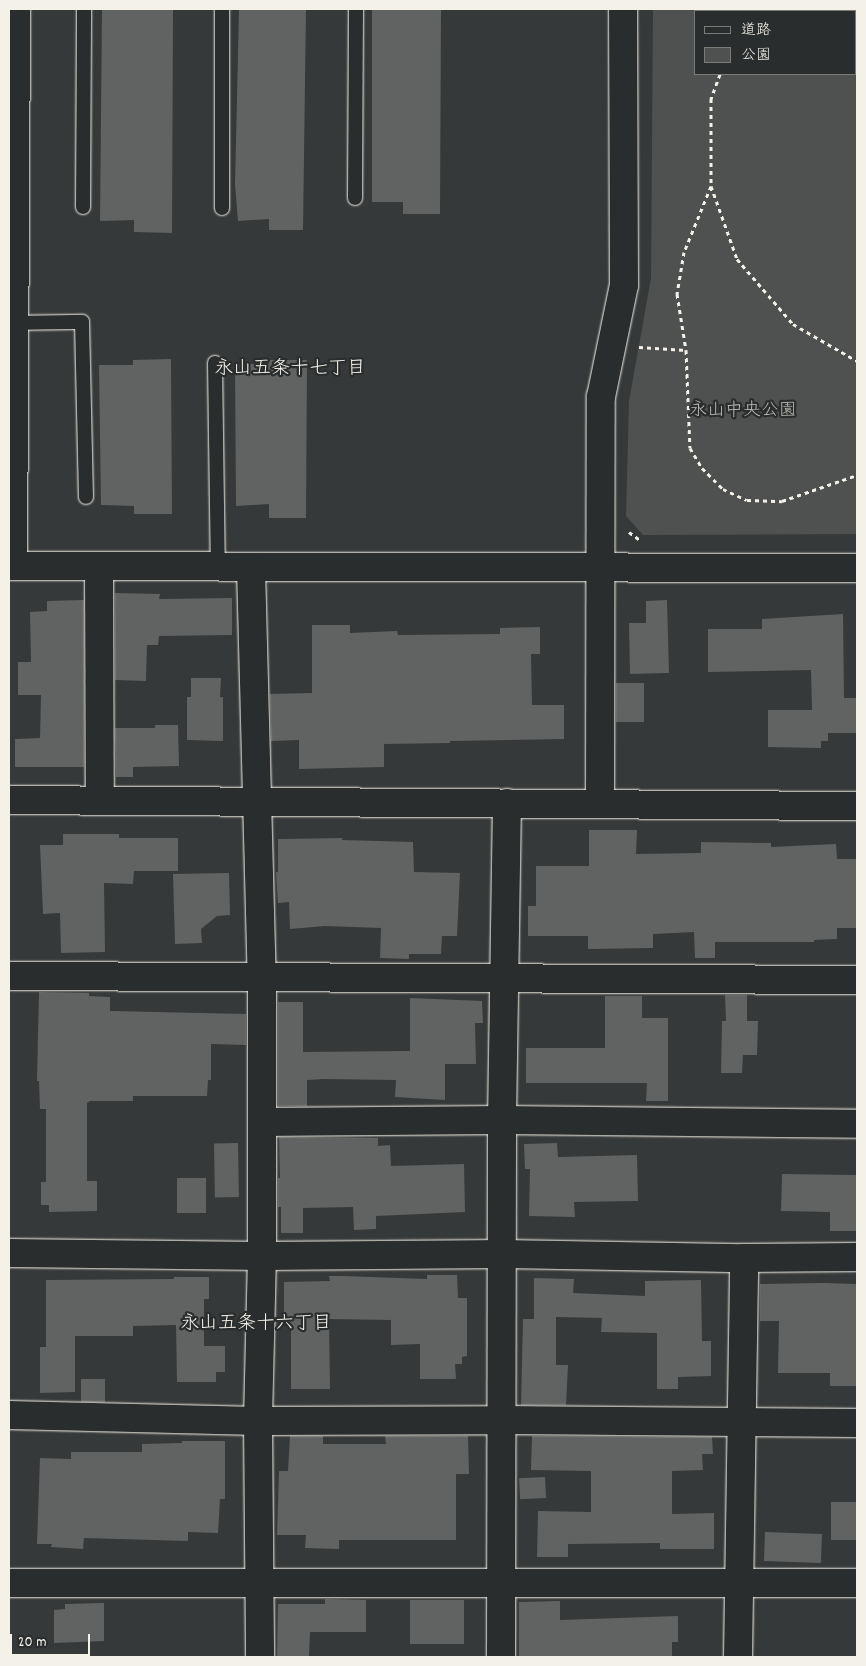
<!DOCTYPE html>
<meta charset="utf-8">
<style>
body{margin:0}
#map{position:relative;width:866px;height:1666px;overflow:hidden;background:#363939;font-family:Dekko,"Klee One",sans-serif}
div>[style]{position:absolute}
.green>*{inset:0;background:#4e514f}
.building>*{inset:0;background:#616362;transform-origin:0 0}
.path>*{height:3px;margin-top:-1.5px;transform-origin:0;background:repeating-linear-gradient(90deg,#f4f1e8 0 4px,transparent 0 8px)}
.roads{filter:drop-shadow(0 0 1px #f4f1e8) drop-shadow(0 0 1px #f4f1e8)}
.service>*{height:14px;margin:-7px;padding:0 7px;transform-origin:7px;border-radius:7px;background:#2a2d2e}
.minor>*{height:28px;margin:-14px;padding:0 14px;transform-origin:14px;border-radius:14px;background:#2a2d2e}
span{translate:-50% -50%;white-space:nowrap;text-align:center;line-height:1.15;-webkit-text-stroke:4.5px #2a2d2e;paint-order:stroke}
.park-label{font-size:18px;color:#bab9b2}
.neighbourhood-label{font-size:19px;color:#f4f1e8}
.frame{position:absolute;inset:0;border:10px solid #f4f1e8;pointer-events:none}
.legend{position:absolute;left:694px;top:10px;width:162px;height:65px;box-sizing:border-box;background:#2a2d2e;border:1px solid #7b7b78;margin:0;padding:6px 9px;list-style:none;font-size:15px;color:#f4f1e8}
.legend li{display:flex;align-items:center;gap:10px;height:25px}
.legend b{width:25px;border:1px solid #7b7b78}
.scale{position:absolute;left:10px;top:1634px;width:80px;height:22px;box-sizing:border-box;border:2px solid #f4f1e8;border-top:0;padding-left:6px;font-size:15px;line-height:18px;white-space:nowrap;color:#f4f1e8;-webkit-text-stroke:4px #2a2d2e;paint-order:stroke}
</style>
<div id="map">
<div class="green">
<div style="clip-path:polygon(evenodd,653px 9px,857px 9px,857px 534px,643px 535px,626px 516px,629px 401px,651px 278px,653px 9px,695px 11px,855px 11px,855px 74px,695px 74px,695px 11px)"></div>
</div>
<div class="building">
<div style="clip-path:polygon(102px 9px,173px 9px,172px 233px,134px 232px,134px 220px,100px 221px)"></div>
<div style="clip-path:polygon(239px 9px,306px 9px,303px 230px,269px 230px,269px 219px,238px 221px,235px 184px)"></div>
<div style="clip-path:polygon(372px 9px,441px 9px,440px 214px,403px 214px,403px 202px,372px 202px)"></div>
<div style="clip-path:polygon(171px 359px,172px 514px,134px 514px,134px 506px,101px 505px,99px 365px,133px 365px,133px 360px)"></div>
<div style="clip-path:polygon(269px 360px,307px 360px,306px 518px,269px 518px,269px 504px,236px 506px,235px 364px,269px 364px)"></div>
<div style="clip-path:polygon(115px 593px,160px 594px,159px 599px,232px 598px,232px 635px,159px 636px,158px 645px,147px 645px,146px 681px,115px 680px)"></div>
<div style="clip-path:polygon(84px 600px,84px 767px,15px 767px,15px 739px,40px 738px,41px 695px,18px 695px,18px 662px,31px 662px,30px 612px,47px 611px,47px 601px)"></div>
<div style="clip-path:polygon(667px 600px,669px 673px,630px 674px,629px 623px,646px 623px,646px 601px)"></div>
<div style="clip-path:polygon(843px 614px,844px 698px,856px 698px,856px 733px,828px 733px,828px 741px,821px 741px,821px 748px,768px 747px,768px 710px,812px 710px,811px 670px,708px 672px,708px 629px,762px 629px,762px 619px)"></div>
<div style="clip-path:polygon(312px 625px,350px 625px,350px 633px,397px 631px,398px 635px,500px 634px,500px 628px,540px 627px,540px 654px,531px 654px,532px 705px,564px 705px,564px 739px,450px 741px,450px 743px,384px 744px,384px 767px,299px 769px,299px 740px,271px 741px,270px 694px,312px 693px)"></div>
<div style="clip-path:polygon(191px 678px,221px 678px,220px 697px,223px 697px,223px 741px,187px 740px,187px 697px,191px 697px)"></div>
<div style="left:616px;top:683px;width:28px;height:39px"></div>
<div style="clip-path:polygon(155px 725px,178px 725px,179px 766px,133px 767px,133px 777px,116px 777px,115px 728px,155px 728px)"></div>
<div style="clip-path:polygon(589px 830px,637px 830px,636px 854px,701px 853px,701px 842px,771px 843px,771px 847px,836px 844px,837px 859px,857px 859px,857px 928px,837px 928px,837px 939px,814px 940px,814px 942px,715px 942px,715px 958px,695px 958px,694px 932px,653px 934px,653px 948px,588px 949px,588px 936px,528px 936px,528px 906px,536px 906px,536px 866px,589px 866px)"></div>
<div style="clip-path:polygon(63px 834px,119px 834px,119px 838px,178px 838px,178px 871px,134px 871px,133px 884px,104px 883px,105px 952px,61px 953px,60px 913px,43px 914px,40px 845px,63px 845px)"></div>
<div style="clip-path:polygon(342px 838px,342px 840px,413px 842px,414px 872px,460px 873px,457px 936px,442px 936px,441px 954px,409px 954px,409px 959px,380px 958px,381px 928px,325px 926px,290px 929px,289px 902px,278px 903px,276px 872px,278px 872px,278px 839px)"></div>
<div style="clip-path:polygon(229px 873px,230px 915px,217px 916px,201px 929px,202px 943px,175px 944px,173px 874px)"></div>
<div style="clip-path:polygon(39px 992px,89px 993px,89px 996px,110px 997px,110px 1011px,246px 1014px,246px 1045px,211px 1044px,211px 1080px,208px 1080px,207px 1096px,133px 1096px,133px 1101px,90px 1101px,87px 1103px,87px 1181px,97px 1181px,97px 1211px,49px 1212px,49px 1205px,41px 1205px,41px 1182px,46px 1182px,46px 1109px,40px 1109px,39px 1081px,37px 1081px)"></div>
<div style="clip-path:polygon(725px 995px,747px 995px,747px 1021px,758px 1021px,757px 1055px,743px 1055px,742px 1073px,721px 1073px,722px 1021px,726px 1021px)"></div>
<div style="clip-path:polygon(605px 996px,642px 996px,642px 1018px,668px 1018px,668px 1101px,646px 1101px,647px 1083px,526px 1083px,526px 1048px,605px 1048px)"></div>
<div style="clip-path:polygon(410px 998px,482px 1001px,483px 1023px,475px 1023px,476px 1064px,445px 1064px,445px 1100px,395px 1097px,396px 1080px,324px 1079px,307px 1080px,307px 1106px,278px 1106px,278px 1002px,303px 1002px,303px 1052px,410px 1051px)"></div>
<div style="clip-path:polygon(279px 1137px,378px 1138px,378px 1146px,390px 1145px,391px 1166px,464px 1164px,465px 1212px,376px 1216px,376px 1229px,354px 1230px,353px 1207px,303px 1208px,303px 1233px,281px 1233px,281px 1207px,278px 1207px,278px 1178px,280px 1178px)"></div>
<div style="left:238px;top:1143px;width:54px;height:24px;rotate:89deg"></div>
<div style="clip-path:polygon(557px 1143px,558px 1157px,637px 1155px,638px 1201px,574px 1202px,575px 1217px,529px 1216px,530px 1169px,525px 1169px,524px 1144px)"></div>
<div style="clip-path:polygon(782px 1174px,857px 1175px,856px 1231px,830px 1231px,830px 1212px,781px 1211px)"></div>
<div style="left:177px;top:1178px;width:29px;height:35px"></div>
<div style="clip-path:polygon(427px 1275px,457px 1275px,458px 1298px,467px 1298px,467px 1356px,462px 1357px,462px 1364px,455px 1364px,456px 1379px,420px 1379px,420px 1344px,391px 1345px,391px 1320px,329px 1319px,330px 1389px,291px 1389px,291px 1323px,284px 1323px,284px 1282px,330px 1281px,329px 1276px,343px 1276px,427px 1279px)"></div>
<div style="clip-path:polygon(174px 1277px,209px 1277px,209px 1299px,204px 1299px,204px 1346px,225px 1346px,225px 1372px,216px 1372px,216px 1382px,177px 1382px,176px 1325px,133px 1326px,133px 1336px,75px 1336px,75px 1392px,40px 1393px,40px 1347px,46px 1347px,46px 1280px,174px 1279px)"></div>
<div style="clip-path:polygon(534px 1278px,574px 1279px,573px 1293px,645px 1296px,645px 1281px,701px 1280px,702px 1341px,711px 1341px,711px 1376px,678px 1377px,678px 1389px,657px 1389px,657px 1333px,601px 1332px,602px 1318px,556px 1317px,556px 1365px,568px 1365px,566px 1405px,521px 1405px,523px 1319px,534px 1319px)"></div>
<div style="clip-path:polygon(823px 1283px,857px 1284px,857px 1386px,830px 1386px,830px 1373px,778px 1373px,779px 1321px,760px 1321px,760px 1284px)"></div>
<div style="left:105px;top:1379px;width:23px;height:24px;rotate:90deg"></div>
<div style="clip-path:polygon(290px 1436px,323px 1436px,323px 1444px,386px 1444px,385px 1436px,468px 1436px,469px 1474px,456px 1474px,456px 1540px,339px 1540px,339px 1549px,305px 1548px,306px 1535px,277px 1535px,279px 1471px,288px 1471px)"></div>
<div style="clip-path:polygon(532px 1436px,712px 1437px,713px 1454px,702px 1454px,703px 1470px,672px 1471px,672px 1514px,714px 1513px,714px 1549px,660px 1549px,660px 1543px,568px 1544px,568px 1557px,537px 1557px,538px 1511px,591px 1512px,591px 1471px,531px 1470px)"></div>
<div style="clip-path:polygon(182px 1441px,225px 1441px,225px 1499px,220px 1499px,218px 1533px,188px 1532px,188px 1541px,84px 1538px,83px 1549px,51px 1547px,52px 1544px,37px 1544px,40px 1458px,71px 1459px,71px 1452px,142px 1452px,142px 1444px,182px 1443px)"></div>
<div style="left:545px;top:1477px;width:21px;height:26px;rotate:87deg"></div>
<div style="left:857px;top:1502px;width:38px;height:26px;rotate:90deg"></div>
<div style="left:765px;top:1532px;width:57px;height:29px;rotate:2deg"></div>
<div style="clip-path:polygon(325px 1599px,366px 1600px,366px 1632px,310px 1632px,309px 1657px,277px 1657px,278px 1604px,325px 1604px)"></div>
<div style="left:464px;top:1600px;width:44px;height:54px;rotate:90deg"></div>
<div style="clip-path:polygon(560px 1601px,560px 1620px,678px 1616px,678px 1642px,672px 1642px,672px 1657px,519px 1657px,519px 1602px)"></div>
<div style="clip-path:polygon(104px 1603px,104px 1641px,54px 1643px,54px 1610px,65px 1609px,65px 1604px)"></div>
</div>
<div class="path">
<div style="left:738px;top:9px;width:2px;rotate:63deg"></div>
<div style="left:744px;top:11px;width:3px;rotate:-45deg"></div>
<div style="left:720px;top:74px;width:27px;rotate:110deg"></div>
<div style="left:711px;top:99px;width:87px;rotate:90deg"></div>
<div style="left:711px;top:186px;width:77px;rotate:70.4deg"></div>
<div style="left:737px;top:259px;width:86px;rotate:49.3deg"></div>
<div style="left:793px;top:324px;width:74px;rotate:30deg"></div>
<div style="left:711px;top:186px;width:71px;rotate:112.2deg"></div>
<div style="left:684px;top:252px;width:43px;rotate:99.5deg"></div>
<div style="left:677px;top:294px;width:57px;rotate:80.9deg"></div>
<div style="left:686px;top:350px;width:98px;rotate:87.7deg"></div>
<div style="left:690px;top:448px;width:23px;rotate:59deg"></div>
<div style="left:702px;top:468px;width:30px;rotate:45deg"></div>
<div style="left:723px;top:489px;width:26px;rotate:25deg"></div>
<div style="left:747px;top:500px;width:35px;rotate:2deg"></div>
<div style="left:782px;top:501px;width:79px;rotate:-19.1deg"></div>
<div style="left:639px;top:347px;width:47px;rotate:3.7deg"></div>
<div style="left:629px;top:532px;width:14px;rotate:36deg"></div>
</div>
<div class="roads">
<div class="service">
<div style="left:355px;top:198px;width:189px;rotate:-89.7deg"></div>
<div style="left:83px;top:207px;width:198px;rotate:-89.7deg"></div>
<div style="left:222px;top:208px;width:199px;rotate:-90deg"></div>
<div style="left:15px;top:323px;width:67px;rotate:-0.9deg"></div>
<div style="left:82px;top:322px;width:175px;rotate:88.7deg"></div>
<div style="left:215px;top:363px;width:204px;rotate:89.2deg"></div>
</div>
<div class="minor">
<div style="left:9px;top:566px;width:848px;rotate:0.14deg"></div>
<div style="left:13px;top:566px;width:557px;rotate:-89.69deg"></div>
<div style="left:99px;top:567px;width:233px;rotate:89.8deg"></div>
<div style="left:251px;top:568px;width:410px;rotate:88.5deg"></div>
<div style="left:262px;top:978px;width:278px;rotate:90deg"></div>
<div style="left:262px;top:1256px;width:165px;rotate:91.4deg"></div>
<div style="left:258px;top:1421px;width:236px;rotate:89.5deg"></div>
<div style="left:9px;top:800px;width:848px;rotate:0.41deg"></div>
<div style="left:600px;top:803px;width:406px;rotate:-89.9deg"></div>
<div style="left:601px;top:397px;width:114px;rotate:-78.4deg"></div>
<div style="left:624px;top:285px;width:276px;rotate:-90.2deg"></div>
<div style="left:9px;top:976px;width:848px;rotate:0.27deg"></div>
<div style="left:262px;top:1122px;width:240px;rotate:-0.5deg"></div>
<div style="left:502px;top:1120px;width:355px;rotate:0.6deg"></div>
<div style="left:9px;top:1253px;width:253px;rotate:0.7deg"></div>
<div style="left:262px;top:1256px;width:241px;rotate:-0.5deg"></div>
<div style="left:503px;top:1254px;width:241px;rotate:1deg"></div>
<div style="left:744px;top:1258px;width:113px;rotate:-0.5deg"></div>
<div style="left:9px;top:1415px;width:249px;rotate:1.4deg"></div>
<div style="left:258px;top:1421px;width:245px;rotate:-0.2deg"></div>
<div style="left:503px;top:1420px;width:354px;rotate:0.5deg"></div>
<div style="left:9px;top:1583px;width:848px"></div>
<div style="left:501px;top:1657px;width:537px;rotate:-89.89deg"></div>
<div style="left:502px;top:1120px;width:317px;rotate:-89.1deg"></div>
<div style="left:738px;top:1657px;width:399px;rotate:-89.1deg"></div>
</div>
</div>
<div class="park-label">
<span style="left:743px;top:412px">永山中央公園</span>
</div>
<div class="neighbourhood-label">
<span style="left:290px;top:370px">永山五条十七丁目</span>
<span style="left:256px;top:1325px">永山五条十六丁目</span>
</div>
<div class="frame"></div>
<ul class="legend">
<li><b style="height:6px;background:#2a2d2e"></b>道路</li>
<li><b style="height:14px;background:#4e514f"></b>公園</li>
</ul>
<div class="scale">20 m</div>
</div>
